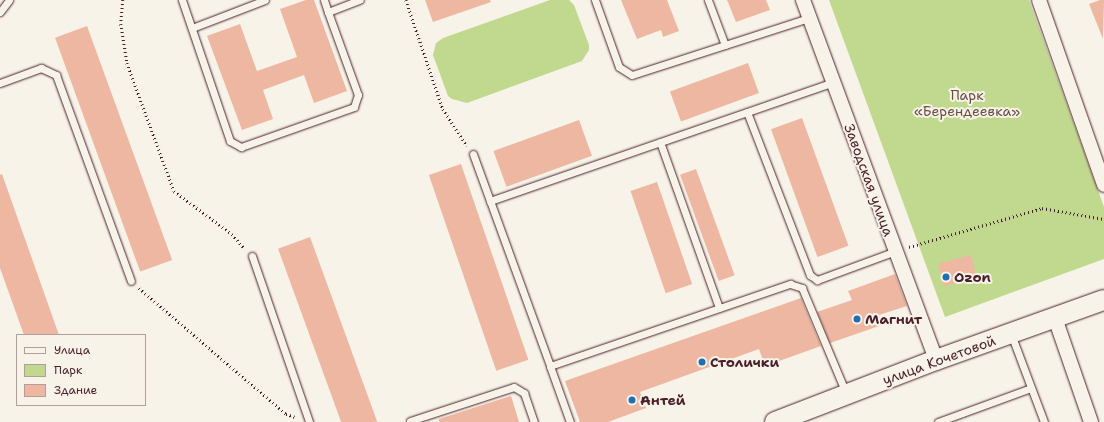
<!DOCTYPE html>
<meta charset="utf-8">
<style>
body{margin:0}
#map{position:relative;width:1104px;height:422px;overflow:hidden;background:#f7f3e8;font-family:"Shantell Sans",sans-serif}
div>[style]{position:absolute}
.green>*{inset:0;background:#c1d98f}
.building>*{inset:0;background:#edb7a1;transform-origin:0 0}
.path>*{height:2.5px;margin-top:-1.25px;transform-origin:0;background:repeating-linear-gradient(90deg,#4a1f2b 0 1px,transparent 0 4px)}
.roads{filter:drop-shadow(0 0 1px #4a1f2b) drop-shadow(0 0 1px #4a1f2b)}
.lane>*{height:7px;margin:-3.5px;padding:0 3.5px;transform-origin:3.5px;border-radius:3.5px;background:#f7f3e8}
.street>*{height:14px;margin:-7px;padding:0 7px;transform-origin:7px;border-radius:7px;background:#f7f3e8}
.secondary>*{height:20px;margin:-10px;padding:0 10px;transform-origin:10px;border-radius:10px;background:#f7f3e8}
.dots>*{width:11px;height:11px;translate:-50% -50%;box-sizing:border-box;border:2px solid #f7f3e8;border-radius:50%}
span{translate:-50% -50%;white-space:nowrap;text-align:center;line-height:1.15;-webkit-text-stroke:4px #f7f3e8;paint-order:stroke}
.park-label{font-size:14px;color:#684e44}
.street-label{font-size:14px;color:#4a1f2b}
.poi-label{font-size:14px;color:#4a1f2b;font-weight:700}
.left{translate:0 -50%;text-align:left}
.legend{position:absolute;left:16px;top:334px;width:130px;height:72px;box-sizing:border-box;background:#f7f3e8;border:1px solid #b29e9c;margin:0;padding:5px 7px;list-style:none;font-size:12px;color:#4a1f2b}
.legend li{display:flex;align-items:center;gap:8px;height:20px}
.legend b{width:20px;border:1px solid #b29e9c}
</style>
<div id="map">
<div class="green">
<div style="clip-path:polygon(550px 0,569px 0,574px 5px,589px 45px,589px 50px,582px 61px,467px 103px,452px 99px,448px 96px,433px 55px,436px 43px,443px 38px)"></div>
<div style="clip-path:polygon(829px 0,1029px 0,1104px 207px,1104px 259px,945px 317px)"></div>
</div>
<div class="building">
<div style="clip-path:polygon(306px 0,314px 0,347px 91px,314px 103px,304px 75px,263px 90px,273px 119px,242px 130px,207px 36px,240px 24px,257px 71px,297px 57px,280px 9px)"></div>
<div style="clip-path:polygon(425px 0,490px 0,491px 2px,433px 22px)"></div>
<div style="clip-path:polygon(621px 0,667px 0,679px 31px,663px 37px,661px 30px,637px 39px)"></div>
<div style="clip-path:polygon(727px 0,766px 0,770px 10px,736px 22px)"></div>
<div style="clip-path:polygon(1100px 0,1104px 0,1103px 39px,1089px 4px)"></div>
<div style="left:87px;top:26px;width:249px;height:34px;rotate:70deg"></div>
<div style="left:748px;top:63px;width:32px;height:83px;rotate:70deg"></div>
<div style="left:802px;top:118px;width:136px;height:33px;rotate:70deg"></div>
<div style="left:579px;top:120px;width:38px;height:91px;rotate:70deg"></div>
<div style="left:461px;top:164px;width:207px;height:34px;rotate:71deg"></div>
<div style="left:696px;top:169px;width:113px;height:17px;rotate:70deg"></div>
<div style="clip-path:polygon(2px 174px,59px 335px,24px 335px,0 268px,0 175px)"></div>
<div style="left:657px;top:182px;width:108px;height:28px;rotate:71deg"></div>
<div style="left:310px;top:237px;width:197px;height:34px;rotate:70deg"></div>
<div style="left:971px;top:255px;width:23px;height:34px;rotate:75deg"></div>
<div style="clip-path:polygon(895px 274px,907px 306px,879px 315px,882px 325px,830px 343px,817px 312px,852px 300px,848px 291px)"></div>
<div style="clip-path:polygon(801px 298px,821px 346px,765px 366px,759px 349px,640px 392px,646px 408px,608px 422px,580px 422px,565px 381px)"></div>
<div style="clip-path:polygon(511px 396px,519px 422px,439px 422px,439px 419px)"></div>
</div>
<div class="path">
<div style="left:123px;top:0;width:24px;rotate:95deg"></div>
<div style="left:121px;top:24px;width:39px;rotate:81deg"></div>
<div style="left:127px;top:63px;width:136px;rotate:69.8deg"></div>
<div style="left:174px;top:191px;width:72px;rotate:36.6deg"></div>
<div style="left:232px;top:234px;width:20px;rotate:49deg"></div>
<div style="left:406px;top:0;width:115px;rotate:71.3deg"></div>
<div style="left:443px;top:109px;width:44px;rotate:57deg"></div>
<div style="left:909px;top:247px;width:139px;rotate:-16.3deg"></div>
<div style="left:1042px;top:208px;width:63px;rotate:10.1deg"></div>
<div style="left:139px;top:288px;width:194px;rotate:40.6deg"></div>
<div style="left:286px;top:414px;width:9px;rotate:18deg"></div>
</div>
<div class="roads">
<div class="lane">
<div style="left:182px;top:0;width:149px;rotate:71.2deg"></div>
<div style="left:230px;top:141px;width:13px;rotate:29deg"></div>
<div style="left:241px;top:147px;width:120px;rotate:-19.5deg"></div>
<div style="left:354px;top:107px;width:13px;rotate:-72deg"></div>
<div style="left:358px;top:95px;width:88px;rotate:-109.9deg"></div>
<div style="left:328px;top:12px;width:34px;rotate:-21deg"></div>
<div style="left:324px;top:0;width:13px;rotate:72deg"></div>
<div style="left:595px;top:0;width:71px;rotate:70.3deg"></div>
<div style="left:619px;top:67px;width:15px;rotate:32deg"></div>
<div style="left:632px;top:75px;width:186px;rotate:-17.9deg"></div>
<div style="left:708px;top:0;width:48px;rotate:69.3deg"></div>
<div style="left:0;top:12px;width:15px;rotate:-53deg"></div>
<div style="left:192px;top:28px;width:78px;rotate:-21deg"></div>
<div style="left:0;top:83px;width:44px;rotate:-20.1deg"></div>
<div style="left:41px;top:68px;width:17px;rotate:25deg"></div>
<div style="left:56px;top:75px;width:219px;rotate:70deg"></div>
<div style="left:747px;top:112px;width:175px;rotate:68.9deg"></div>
<div style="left:810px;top:275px;width:9px;rotate:36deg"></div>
<div style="left:817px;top:280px;width:84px;rotate:-20.2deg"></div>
<div style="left:660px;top:142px;width:176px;rotate:70.4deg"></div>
<div style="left:473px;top:154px;width:226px;rotate:70deg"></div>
<div style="left:490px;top:201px;width:363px;rotate:-19.1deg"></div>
<div style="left:252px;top:256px;width:176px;rotate:71deg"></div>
<div style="left:1011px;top:334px;width:94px;rotate:69.4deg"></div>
<div style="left:410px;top:421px;width:109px;rotate:-18.1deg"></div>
<div style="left:514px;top:387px;width:12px;rotate:31deg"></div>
<div style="left:524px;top:393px;width:31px;rotate:71deg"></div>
<div style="left:570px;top:422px;width:59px;rotate:-109.7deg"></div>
<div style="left:550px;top:366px;width:254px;rotate:-18.9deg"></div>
<div style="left:790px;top:284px;width:13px;rotate:18deg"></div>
<div style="left:802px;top:288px;width:114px;rotate:67.3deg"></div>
<div style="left:938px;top:422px;width:99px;rotate:-20.1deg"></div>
</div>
<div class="street">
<div style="left:803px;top:0;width:384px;rotate:69.7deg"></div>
<div style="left:1039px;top:0;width:196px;rotate:70.6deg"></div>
<div style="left:1055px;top:318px;width:110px;rotate:70.9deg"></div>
</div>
<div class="secondary">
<div style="left:775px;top:422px;width:173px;rotate:-21.1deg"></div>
<div style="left:936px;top:360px;width:178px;rotate:-19.7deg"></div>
</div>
</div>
<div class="dots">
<div style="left:946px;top:277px;background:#1f6fb2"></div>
<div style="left:857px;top:319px;background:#1f6fb2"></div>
<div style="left:702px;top:362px;background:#1f6fb2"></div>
<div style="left:632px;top:400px;background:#1f6fb2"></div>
</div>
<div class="park-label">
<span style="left:967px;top:103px">Парк<br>«Берендеевка»</span>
</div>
<div class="street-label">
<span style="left:869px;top:180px;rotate:70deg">Заводская улица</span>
<span style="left:939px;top:360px;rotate:-20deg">улица Кочетовой</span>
</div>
<div class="poi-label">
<span class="left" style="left:954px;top:277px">Ozon</span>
<span class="left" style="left:865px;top:319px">Магнит</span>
<span class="left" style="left:710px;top:362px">Столички</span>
<span class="left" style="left:640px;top:400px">Антей</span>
</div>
<ul class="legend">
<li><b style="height:5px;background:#f7f3e8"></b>Улица</li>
<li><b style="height:11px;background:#c1d98f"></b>Парк</li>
<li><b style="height:11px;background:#edb7a1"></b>Здание</li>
</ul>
</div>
